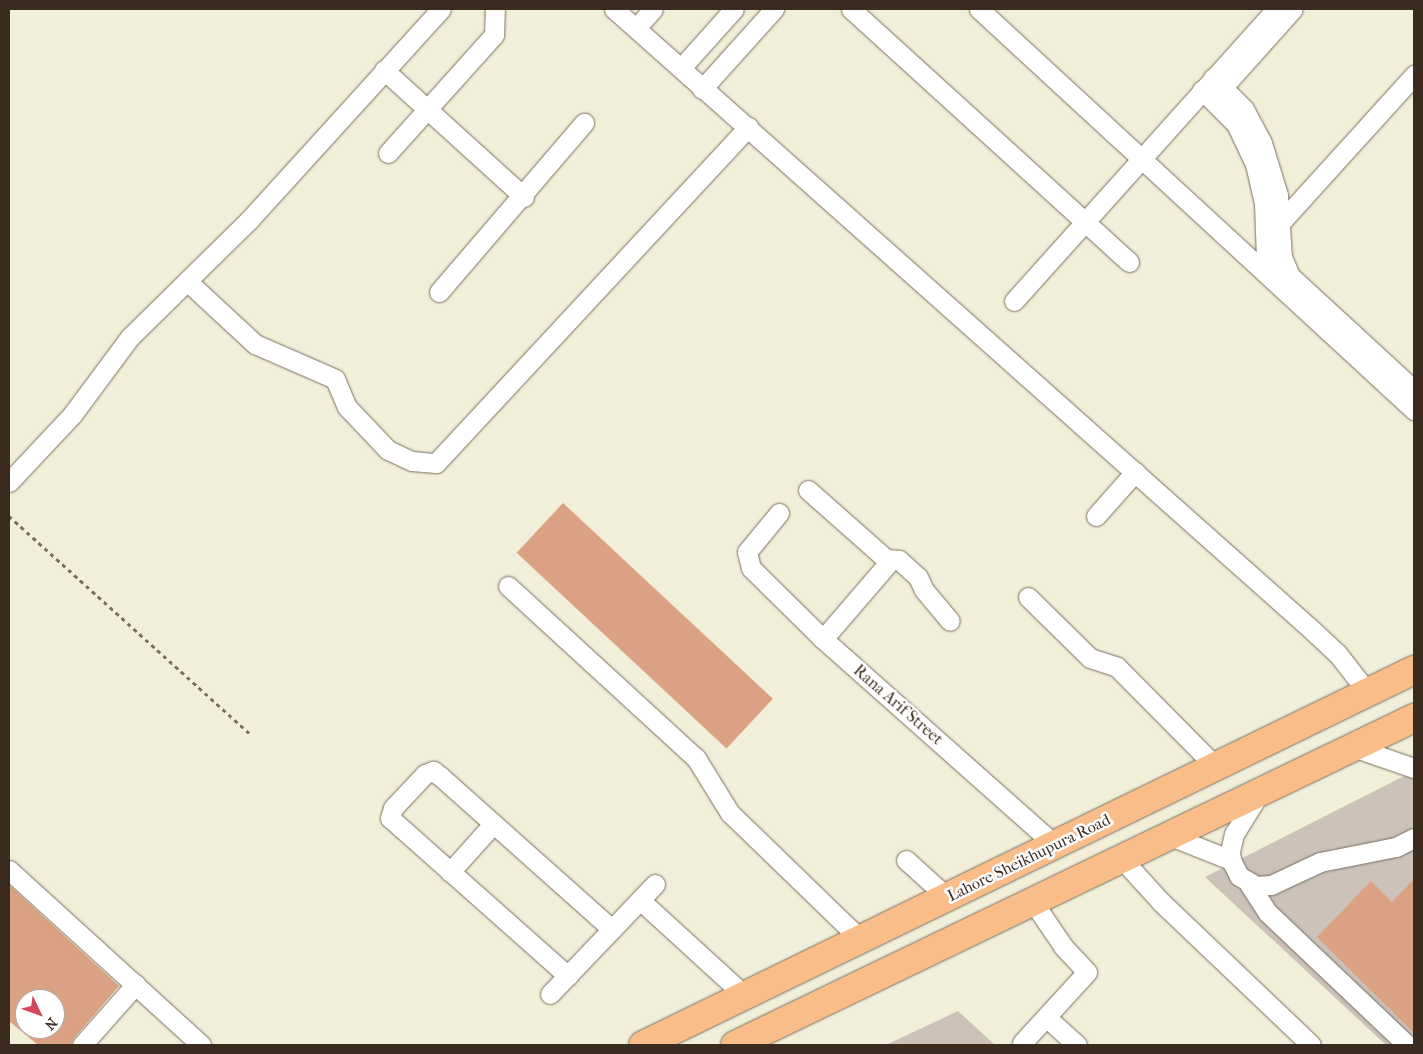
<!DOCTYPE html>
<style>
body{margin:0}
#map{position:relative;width:1423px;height:1054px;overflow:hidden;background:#f1eed9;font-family:"IM FELL French Canon",serif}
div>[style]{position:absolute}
.industrial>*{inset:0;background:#ccc2b9}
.building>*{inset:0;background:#daa282;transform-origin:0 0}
.path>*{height:2.5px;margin-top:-1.25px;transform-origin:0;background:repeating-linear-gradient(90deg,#7b6f5f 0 4px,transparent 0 8px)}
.roads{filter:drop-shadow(0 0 1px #7b6f5f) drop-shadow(0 0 1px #7b6f5f)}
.minor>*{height:19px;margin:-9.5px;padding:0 9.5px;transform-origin:9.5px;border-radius:9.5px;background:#fff}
.highway>*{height:28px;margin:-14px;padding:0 14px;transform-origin:14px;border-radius:14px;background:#f8bd89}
span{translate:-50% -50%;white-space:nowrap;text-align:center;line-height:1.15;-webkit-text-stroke:5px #fff;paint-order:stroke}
.street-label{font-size:16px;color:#3b2a1e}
.frame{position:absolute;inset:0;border:10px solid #3b2a1e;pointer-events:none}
.north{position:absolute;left:15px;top:989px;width:50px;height:50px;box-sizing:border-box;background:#fff;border:1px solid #b1aaa5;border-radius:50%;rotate:132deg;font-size:14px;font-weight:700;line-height:20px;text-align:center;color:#3b2a1e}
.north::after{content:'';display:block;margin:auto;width:18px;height:22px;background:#d1495b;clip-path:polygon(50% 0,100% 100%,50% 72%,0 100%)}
</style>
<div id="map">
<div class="industrial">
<div style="clip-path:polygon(1414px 771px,1414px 1045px,1386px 1045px,1205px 877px)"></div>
<div style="clip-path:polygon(958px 1011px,995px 1045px,886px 1045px)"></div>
</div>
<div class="building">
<div style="left:563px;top:503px;width:287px;height:68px;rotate:43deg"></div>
<div style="clip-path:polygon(1414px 879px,1414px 1033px,1317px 937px,1371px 881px,1392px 902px)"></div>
<div style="clip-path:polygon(evenodd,9px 885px,119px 986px,74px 1038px,71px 1045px,38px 1045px,9px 1021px,9px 885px,25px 999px,55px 999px,55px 1029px,25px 1029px,25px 999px)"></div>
</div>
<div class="path">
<div style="left:9px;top:516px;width:326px;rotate:42.1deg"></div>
</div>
<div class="roads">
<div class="minor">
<div style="left:614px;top:9px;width:936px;rotate:41.66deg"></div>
<div style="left:1313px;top:631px;width:33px;rotate:43deg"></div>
<div style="left:1337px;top:653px;width:51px;rotate:52.2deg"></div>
<div style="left:851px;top:9px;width:376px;rotate:42.3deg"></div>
<div style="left:979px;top:9px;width:592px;rotate:42.67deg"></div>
<div style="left:636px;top:28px;width:25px;rotate:-48deg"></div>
<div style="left:681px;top:68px;width:79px;rotate:-48.1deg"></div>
<div style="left:384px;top:70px;width:189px;rotate:42.2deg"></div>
<div style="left:1213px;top:78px;width:44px;rotate:45deg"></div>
<div style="left:1244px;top:109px;width:38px;rotate:62deg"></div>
<div style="left:1262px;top:143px;width:54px;rotate:72.9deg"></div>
<div style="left:1278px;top:195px;width:62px;rotate:86.3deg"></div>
<div style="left:1282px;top:257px;width:21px;rotate:67deg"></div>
<div style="left:1290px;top:276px;width:168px;rotate:42.6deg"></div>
<div style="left:702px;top:89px;width:108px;rotate:-48deg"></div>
<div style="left:1202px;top:90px;width:48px;rotate:45deg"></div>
<div style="left:1236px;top:124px;width:44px;rotate:64.6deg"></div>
<div style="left:1255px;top:164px;width:40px;rotate:77deg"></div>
<div style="left:1264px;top:203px;width:56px;rotate:88deg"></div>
<div style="left:1266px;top:259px;width:20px;rotate:70deg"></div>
<div style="left:1216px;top:95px;width:115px;rotate:-48.2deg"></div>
<div style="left:388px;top:153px;width:159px;rotate:-48.1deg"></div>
<div style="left:494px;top:35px;width:26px;rotate:-88deg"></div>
<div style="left:1280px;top:223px;width:200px;rotate:-47.8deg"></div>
<div style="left:187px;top:281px;width:93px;rotate:42.8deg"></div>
<div style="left:255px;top:344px;width:87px;rotate:23.6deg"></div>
<div style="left:335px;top:379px;width:30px;rotate:67deg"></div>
<div style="left:347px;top:407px;width:59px;rotate:46.4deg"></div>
<div style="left:388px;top:450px;width:26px;rotate:25deg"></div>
<div style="left:412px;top:461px;width:24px;rotate:5deg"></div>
<div style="left:436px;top:463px;width:459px;rotate:-47.1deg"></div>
<div style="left:439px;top:292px;width:223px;rotate:-49.4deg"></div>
<div style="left:1014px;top:301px;width:392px;rotate:-48.1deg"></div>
<div style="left:9px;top:482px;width:92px;rotate:-46.8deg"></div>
<div style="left:72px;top:415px;width:97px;rotate:-53.4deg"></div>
<div style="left:130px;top:337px;width:167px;rotate:-44.5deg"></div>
<div style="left:249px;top:220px;width:285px;rotate:-47.7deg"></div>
<div style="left:808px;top:490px;width:104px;rotate:41.5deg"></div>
<div style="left:886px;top:559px;width:13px;rotate:4deg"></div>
<div style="left:899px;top:560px;width:25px;rotate:42deg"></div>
<div style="left:918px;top:577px;width:14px;rotate:65deg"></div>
<div style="left:924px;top:590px;width:40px;rotate:50deg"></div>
<div style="left:779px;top:513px;width:50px;rotate:129.4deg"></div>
<div style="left:747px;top:552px;width:16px;rotate:76deg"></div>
<div style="left:751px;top:568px;width:101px;rotate:44.6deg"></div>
<div style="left:823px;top:639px;width:310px;rotate:41.6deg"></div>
<div style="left:1096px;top:516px;width:59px;rotate:-48.4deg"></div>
<div style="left:508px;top:586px;width:255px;rotate:42.5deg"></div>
<div style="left:696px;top:758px;width:65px;rotate:58.3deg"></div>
<div style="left:730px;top:813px;width:184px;rotate:44.1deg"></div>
<div style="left:1028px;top:597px;width:87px;rotate:44.5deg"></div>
<div style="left:1090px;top:658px;width:28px;rotate:18deg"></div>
<div style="left:1117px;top:667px;width:142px;rotate:45.3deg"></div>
<div style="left:823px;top:639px;width:104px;rotate:-49.3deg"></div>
<div style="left:1353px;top:747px;width:65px;rotate:19deg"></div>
<div style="left:1259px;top:794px;width:47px;rotate:122deg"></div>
<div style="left:1234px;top:834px;width:18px;rotate:103deg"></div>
<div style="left:1230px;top:852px;width:8px;rotate:83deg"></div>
<div style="left:1231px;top:860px;width:18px;rotate:63deg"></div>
<div style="left:1239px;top:876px;width:20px;rotate:30deg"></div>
<div style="left:1256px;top:886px;width:15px;rotate:-4deg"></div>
<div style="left:1271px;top:885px;width:54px;rotate:-25.1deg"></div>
<div style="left:1320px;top:862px;width:77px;rotate:-11.2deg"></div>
<div style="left:1396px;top:847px;width:20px;rotate:-27deg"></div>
<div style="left:1170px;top:836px;width:66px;rotate:21.5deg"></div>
<div style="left:1122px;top:859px;width:58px;rotate:47.8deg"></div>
<div style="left:1161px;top:902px;width:207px;rotate:43.6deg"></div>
<div style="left:906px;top:860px;width:57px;rotate:42.1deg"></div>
<div style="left:9px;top:870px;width:260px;rotate:42.3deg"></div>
<div style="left:450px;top:872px;width:64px;rotate:-48.1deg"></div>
<div style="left:1249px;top:884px;width:33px;rotate:57deg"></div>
<div style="left:1267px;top:912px;width:193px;rotate:43.5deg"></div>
<div style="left:640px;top:900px;width:142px;rotate:42.4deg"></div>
<div style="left:568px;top:976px;width:238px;rotate:-138.4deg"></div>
<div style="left:390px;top:818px;width:10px;rotate:-73deg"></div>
<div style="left:393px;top:808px;width:47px;rotate:-46.7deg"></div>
<div style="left:425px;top:774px;width:9px;rotate:-21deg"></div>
<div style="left:433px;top:771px;width:9px;rotate:36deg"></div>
<div style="left:440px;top:776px;width:230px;rotate:41.7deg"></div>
<div style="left:550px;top:994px;width:152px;rotate:-46.3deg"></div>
<div style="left:1046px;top:1017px;width:42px;rotate:42.1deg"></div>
<div style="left:1022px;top:1043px;width:96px;rotate:-47.5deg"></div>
<div style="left:1087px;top:972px;width:35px;rotate:-133deg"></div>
<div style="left:1063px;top:946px;width:53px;rotate:-124.3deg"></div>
<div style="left:82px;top:1045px;width:81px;rotate:-48.5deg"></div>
</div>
<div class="highway">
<div style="left:643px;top:1045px;width:857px;rotate:-25.94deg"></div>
<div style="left:735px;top:1045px;width:754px;rotate:-25.72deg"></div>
</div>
</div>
<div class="street-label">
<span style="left:898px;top:705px;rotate:41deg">Rana Arif Street</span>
<span style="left:1029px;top:858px;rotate:-26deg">Lahore Sheikhupura Road</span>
</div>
<div class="frame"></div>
<div class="north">N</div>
</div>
